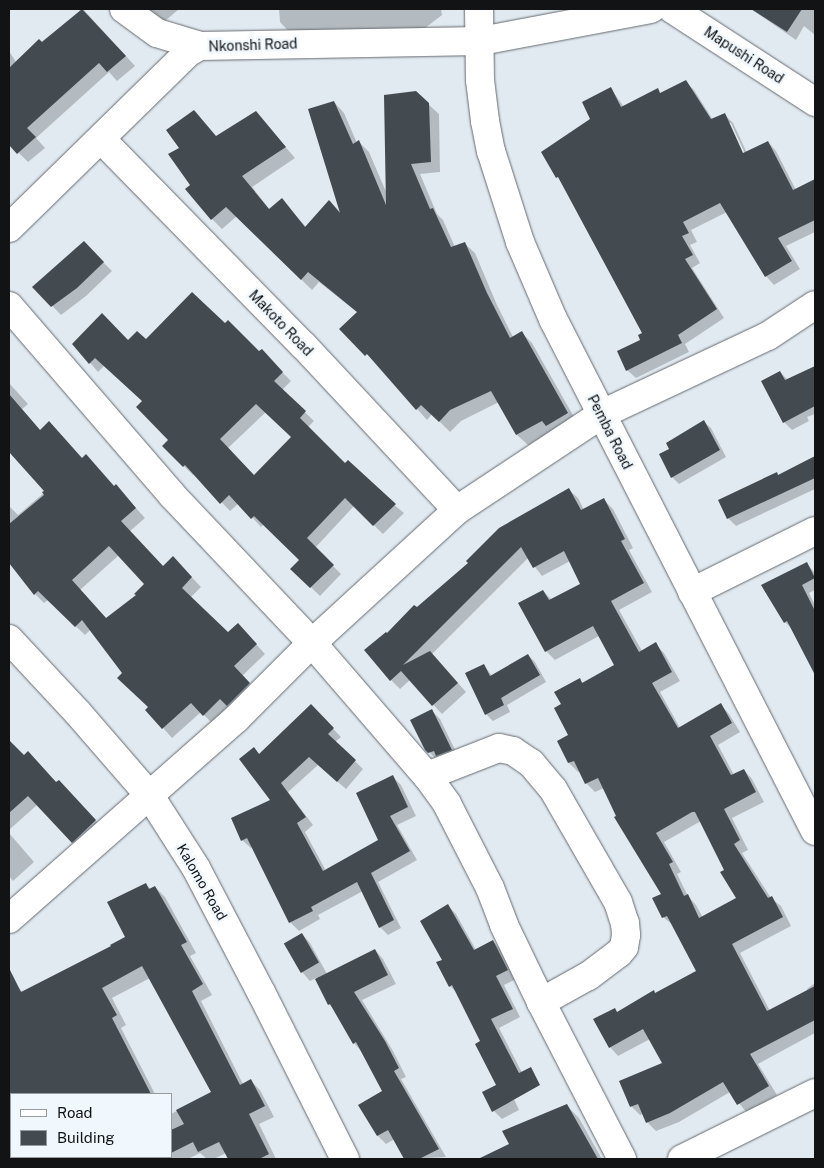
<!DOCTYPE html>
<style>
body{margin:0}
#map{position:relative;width:824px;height:1168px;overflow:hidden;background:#e2eaf1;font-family:"Public Sans",sans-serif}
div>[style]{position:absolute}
.shadow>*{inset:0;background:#0003}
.building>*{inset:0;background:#444b50;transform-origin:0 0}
.roads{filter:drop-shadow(0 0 1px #646a70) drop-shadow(0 0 1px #646a70)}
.minor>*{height:28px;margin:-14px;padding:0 14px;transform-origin:14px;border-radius:14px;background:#fff}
span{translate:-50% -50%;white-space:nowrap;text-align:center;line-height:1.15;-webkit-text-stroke:5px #f0f8fe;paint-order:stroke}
.street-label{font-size:14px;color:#111315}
.frame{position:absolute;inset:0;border:10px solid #111315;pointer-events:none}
.legend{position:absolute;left:10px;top:1093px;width:162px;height:65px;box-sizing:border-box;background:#f0f8fe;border:1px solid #979ca1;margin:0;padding:6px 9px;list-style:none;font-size:15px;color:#111315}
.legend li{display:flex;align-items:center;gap:10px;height:25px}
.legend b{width:25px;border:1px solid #979ca1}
</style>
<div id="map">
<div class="shadow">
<div style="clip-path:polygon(83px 9px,135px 66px,117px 81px,109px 72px,36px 138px,45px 148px,28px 162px,9px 143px,9px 51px,16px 62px)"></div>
<div style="clip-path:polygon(147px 9px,179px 9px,165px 21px)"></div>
<div style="clip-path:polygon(279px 9px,441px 9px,442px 15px,420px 32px,296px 39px,280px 22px)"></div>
<div style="clip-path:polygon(751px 9px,815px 9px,815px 35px,804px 26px,796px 40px)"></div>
<div style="clip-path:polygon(evenodd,685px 81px,694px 90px,713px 120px,724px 114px,733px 123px,747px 153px,768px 142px,776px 151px,796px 190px,815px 180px,815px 232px,786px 246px,800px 269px,774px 285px,766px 276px,727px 212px,691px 230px,697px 242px,690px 245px,700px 263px,692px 268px,724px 318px,685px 344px,689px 352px,636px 378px,627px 370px,643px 334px,562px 183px,543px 153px,592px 120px,611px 89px,624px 107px,657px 90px,661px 94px,685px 81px,728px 123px,731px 123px,747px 158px,745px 159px,728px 123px)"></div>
<div style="clip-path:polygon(334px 102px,344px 113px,357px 143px,359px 142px,369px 152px,387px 194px,428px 104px,439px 114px,440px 172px,420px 174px,437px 214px,443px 220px,455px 247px,464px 243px,475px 253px,497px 305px,513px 337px,521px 332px,532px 343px,578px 424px,552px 431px,528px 445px,517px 435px,499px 402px,461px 421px,450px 432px,432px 414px,427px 420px,377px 364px,341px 329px,358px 313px,319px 282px,312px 290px,237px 216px,222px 229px,212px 219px,192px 185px,217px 137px,256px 113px,295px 158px,252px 187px,270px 210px,282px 200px,306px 227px,330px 201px,342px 214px)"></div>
<div style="clip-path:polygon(84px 243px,112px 271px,86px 296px,61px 315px,34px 287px)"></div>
<div style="clip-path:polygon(evenodd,146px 341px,259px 353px,270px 360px,291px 381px,282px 390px,314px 421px,308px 427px,345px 464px,404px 513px,383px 534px,354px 506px,315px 548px,341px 574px,320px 596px,292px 569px,300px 560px,264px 524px,261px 527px,239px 503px,230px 511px,194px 473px,193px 475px,164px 446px,170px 440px,144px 402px,105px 365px,98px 372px,74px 344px,146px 341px,266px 412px,292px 437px,254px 477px,228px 448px,266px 412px)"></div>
<div style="clip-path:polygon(815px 367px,815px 414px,807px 417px,809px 421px,792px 430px,784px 422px,762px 382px,780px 372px,788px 380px)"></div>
<div style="clip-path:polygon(evenodd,9px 383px,28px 404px,22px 409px,41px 431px,82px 459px,115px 487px,116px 486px,145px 518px,130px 531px,164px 567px,182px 567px,201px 587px,190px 598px,228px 634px,247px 634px,265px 654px,242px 676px,258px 693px,213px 724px,201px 712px,172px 738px,147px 710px,150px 708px,91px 629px,85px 635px,48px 600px,44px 603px,35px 594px,9px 561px,9px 506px,18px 515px,46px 491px,9px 451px,9px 383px,119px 555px,146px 584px,138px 596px,107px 619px,80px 590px,119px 555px)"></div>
<div style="clip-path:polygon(704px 422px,711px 428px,726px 457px,679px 484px,672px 477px)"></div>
<div style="clip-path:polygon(815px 457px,815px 489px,736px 526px,728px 518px,779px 476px)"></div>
<div style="clip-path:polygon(evenodd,569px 490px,578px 498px,584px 510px,604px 500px,613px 509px,633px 548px,629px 550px,652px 592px,619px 610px,642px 651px,655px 644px,664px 653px,680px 681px,660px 692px,680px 728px,721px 705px,729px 714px,740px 732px,718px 745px,734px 775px,744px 770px,752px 779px,764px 802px,732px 818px,748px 850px,742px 853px,771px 898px,781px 906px,791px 926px,740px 953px,770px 1011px,808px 991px,807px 989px,815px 983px,815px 1033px,758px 1064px,777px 1095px,747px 1113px,730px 1092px,679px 1122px,656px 1131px,648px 1123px,644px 1114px,640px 1115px,632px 1107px,621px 1082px,664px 1063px,650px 1039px,618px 1056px,610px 1047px,618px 1013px,698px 971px,673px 925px,663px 917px,662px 895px,604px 788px,595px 792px,586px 783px,580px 771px,578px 772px,569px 763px,558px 741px,570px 735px,563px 705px,580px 680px,584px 684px,616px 666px,599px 636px,555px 660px,546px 651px,543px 591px,552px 600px,582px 584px,570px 561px,542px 576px,528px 558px,432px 654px,466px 692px,442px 714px,410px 680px,400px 689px,391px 680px,387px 635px,417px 609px,569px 490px,701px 821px,738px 899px,703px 918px,696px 905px,688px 896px,677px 874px,681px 872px,664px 842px,701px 821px)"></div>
<div style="clip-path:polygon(806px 563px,815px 573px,815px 590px,809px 593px,815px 605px,815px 672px,794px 631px,785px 622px)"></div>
<div style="clip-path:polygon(528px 655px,535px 662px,546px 682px,507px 705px,510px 712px,493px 721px,486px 714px,466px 674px,484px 665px,492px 676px)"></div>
<div style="clip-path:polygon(311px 706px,341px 737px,335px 742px,363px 769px,346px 789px,318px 765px,288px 792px,313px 825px,305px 832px,326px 871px,380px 841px,393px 777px,401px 785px,416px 816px,397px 825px,417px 860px,378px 882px,401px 928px,388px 935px,380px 927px,363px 891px,318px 915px,320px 919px,299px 931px,290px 922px,253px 847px,251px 848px,242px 840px,272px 801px,254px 749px,260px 755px)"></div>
<div style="clip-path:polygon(432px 711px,440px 719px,459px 758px,438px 761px,426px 749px)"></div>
<div style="clip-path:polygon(9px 741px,24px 757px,68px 791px,104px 830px,82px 851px,37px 805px,9px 830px)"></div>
<div style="clip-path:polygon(9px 833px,34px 862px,13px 881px,9px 876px)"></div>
<div style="clip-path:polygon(145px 884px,151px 889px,155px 887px,165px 897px,196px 953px,190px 956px,212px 995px,201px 1001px,243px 1084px,250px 1080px,260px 1090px,274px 1117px,259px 1124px,276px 1159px,229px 1159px,226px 1153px,214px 1159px,207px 1159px,200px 1153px,188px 1159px,156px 1159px,155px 1157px,171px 1157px,171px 1114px,213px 1092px,150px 978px,112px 998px,126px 1025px,121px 1028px,155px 1094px,11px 1094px,11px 1107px,9px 1108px,9px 992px,18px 987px,23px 993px,113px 947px,126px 937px)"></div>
<div style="clip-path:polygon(448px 906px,456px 914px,476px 950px,493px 941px,501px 950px,516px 979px,504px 985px,520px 1017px,499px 1028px,530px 1088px,513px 1097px,519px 1110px,502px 1119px,494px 1111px,498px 1085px,481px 1042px,457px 993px,450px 986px,443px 960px)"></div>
<div style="clip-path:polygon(302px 934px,310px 943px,327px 974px,375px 950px,383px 959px,396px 984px,362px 1000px,393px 1051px,406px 1077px,401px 1079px,446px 1157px,405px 1159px,395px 1139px,386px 1144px,378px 1136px,360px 1105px,383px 1092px,362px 1052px,354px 1043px,335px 1010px,329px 1004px,316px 978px,310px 981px,302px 972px)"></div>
<div style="clip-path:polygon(566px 1105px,579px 1118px,602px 1159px,579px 1159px,552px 1112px)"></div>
<div style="clip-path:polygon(43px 1157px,64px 1157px,59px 1159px,45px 1159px)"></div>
</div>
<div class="building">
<div style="clip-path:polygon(82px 9px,126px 56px,107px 72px,99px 63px,27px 128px,36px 137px,17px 154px,9px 145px,9px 68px,39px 39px,42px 42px)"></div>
<div style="clip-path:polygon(751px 9px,802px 9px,787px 32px)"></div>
<div style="clip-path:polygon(686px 80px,711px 119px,725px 113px,743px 153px,768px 141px,793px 190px,815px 179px,815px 220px,778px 238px,792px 261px,765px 277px,720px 203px,683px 222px,689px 233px,682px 236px,693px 255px,685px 259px,717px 309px,678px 335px,682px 343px,626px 371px,617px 351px,640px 340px,638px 335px,642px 333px,558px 177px,556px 178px,541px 152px,590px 119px,582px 102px,611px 87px,621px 107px,658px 88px,660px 93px)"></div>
<div style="clip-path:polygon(416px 91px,429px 103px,431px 162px,411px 164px,430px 209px,433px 208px,451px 247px,465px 242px,487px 293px,510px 338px,522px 331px,568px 413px,546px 426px,542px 421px,516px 435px,491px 391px,450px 410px,439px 422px,421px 405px,416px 410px,367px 354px,365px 356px,339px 329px,357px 312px,308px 272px,301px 280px,226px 207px,211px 220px,185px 189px,190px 185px,168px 154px,179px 148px,166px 130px,194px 110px,216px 136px,256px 111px,286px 147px,242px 176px,269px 209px,282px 198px,305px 227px,329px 200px,340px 213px,308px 109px,334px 101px,353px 144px,359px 140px,386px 205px,384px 95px)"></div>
<div style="clip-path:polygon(84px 241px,104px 262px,77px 288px,51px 307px,32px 287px)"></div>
<div style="clip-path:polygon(evenodd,192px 292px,225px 323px,228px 320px,259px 351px,262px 349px,283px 372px,274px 381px,306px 411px,300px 418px,345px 463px,348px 460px,396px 504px,373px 526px,345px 498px,307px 538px,334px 565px,310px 588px,290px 569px,299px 560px,254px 516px,251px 519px,229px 495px,220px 504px,185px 465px,183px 467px,162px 446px,168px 440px,136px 407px,142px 401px,95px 358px,89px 364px,72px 344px,102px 313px,128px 340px,137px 331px,146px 339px,192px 292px,256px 404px,291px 437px,254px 475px,220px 439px,256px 404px)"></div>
<div style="clip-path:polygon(815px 366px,815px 406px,783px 423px,761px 381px,780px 371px,785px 380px)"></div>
<div style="clip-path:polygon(evenodd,9px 394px,40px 430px,49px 421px,82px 458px,86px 454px,114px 486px,116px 484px,136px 508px,121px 521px,163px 566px,173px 556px,192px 577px,182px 588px,228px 632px,238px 623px,257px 644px,234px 666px,250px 683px,227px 706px,220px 699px,203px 716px,191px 703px,162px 729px,145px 710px,148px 707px,117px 678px,122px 673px,82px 620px,75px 627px,38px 591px,34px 595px,9px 563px,9px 524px,44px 495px,42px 492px,44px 491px,9px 452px,9px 394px,109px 546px,144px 584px,134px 594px,136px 595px,106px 618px,72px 580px,109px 546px)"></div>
<div style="clip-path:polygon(704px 420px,720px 450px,671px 478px,659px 454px,669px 449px,666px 443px)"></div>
<div style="clip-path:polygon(815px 456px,815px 478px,727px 519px,718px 500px,777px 472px,778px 475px)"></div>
<div style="clip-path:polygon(evenodd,569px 488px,581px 510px,604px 498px,625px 539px,621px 541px,644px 583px,611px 601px,639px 652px,656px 642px,672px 672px,652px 683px,678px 728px,721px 703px,732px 723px,710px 736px,731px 775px,744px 769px,756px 792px,724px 809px,740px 840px,734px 844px,768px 898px,772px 896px,783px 917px,732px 944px,767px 1011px,815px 986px,815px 1020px,750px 1054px,769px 1086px,737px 1105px,723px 1082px,670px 1113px,646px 1123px,638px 1104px,630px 1107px,619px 1081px,662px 1063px,643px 1029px,609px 1048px,593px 1019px,615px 1008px,617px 1012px,654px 990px,655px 993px,696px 971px,667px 916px,662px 918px,652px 898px,661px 894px,614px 817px,616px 816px,598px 778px,585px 784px,574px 761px,568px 763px,557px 741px,568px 735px,554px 708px,561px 704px,554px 692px,580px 678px,582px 683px,614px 665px,593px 626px,545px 652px,518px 603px,543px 590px,549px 600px,580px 584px,564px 551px,533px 568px,521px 547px,403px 665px,430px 651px,458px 683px,432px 706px,401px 671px,390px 681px,364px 650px,386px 632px,387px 633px,414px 605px,417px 607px,468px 563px,466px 561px,499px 528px,569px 488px,692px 812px,695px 812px,724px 870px,720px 872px,736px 898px,699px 918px,688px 894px,684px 896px,669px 864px,673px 862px,656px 833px,692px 812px)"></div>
<div style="clip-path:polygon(807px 562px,815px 578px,802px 585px,815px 611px,815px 675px,787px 621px,784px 623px,761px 585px)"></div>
<div style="clip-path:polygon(528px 654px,540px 675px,501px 698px,504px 705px,485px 715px,465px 673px,484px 664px,490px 676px)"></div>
<div style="clip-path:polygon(311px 704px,334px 728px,328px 734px,356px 760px,337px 782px,309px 757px,281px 783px,306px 817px,297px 823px,323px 871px,378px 840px,356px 793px,393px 775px,408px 807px,390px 816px,410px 851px,371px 873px,394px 920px,379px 928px,357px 882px,311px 907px,313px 911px,289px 923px,247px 838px,241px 841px,231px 818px,270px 800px,239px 759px,254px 747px,259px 754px)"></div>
<div style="clip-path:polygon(432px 709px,452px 750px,436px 756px,434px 751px,428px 753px,425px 750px,410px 720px)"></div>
<div style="clip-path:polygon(9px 740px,24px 755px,28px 751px,56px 782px,59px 780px,96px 820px,72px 843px,28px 796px,9px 813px)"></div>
<div style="clip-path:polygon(146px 883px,149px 889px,155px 886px,187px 942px,181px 945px,203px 984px,192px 991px,240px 1085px,251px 1079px,265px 1106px,249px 1114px,269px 1154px,259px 1159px,228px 1159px,219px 1142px,198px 1152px,193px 1142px,171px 1153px,171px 1130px,184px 1124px,176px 1110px,211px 1092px,142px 966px,102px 988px,117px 1015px,112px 1018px,151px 1094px,9px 1094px,9px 968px,21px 992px,111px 946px,110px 945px,125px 937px,107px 902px)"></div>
<div style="clip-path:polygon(448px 904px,474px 950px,493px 940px,508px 970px,496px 976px,513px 1009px,491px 1019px,519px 1073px,531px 1067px,540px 1085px,492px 1112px,482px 1092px,496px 1085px,475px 1044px,480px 1041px,452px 985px,449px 987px,436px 962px,442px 960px,420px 921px)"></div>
<div style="left:302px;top:933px;width:34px;height:21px;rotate:60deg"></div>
<div style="clip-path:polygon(375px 949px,388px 975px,354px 992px,385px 1041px,399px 1068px,394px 1071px,439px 1149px,419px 1159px,404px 1159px,388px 1130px,377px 1136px,358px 1105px,382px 1091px,356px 1042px,353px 1044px,330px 1004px,328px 1005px,315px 979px)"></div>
<div style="clip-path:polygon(567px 1104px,598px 1159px,478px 1159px,509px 1144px,502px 1131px)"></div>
</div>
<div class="roads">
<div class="minor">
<div style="left:124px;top:9px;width:41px;rotate:36deg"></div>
<div style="left:157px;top:33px;width:45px;rotate:16.8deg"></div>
<div style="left:479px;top:9px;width:71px;rotate:89.2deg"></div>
<div style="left:480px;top:80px;width:41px;rotate:83deg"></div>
<div style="left:485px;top:121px;width:31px;rotate:79deg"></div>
<div style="left:491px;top:151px;width:96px;rotate:72.3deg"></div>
<div style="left:520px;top:242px;width:84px;rotate:66.8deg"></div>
<div style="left:553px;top:319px;width:575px;rotate:62.9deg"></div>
<div style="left:672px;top:9px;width:171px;rotate:33deg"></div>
<div style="left:101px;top:139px;width:290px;rotate:45.6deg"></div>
<div style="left:304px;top:346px;width:224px;rotate:47deg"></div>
<div style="left:9px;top:228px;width:252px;rotate:-44.4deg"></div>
<div style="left:189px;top:52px;width:13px;rotate:-29deg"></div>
<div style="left:200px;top:46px;width:281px;rotate:-1deg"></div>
<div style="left:481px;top:41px;width:173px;rotate:-10.7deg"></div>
<div style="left:9px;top:306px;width:250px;rotate:49.2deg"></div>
<div style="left:172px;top:495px;width:204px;rotate:46.6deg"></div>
<div style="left:312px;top:643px;width:176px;rotate:49.2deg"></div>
<div style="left:427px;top:776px;width:34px;rotate:54deg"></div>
<div style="left:447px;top:804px;width:94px;rotate:62.9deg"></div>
<div style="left:490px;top:888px;width:40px;rotate:69deg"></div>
<div style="left:504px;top:925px;width:85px;rotate:64.3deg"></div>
<div style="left:541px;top:1002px;width:177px;rotate:62.7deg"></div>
<div style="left:692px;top:592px;width:137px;rotate:-26.4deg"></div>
<div style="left:9px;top:639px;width:101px;rotate:47deg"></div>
<div style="left:78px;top:713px;width:110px;rotate:49.1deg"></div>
<div style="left:150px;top:796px;width:85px;rotate:57.4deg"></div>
<div style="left:196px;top:868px;width:142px;rotate:62.4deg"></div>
<div style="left:262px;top:994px;width:185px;rotate:63.3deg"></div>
<div style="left:427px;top:776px;width:77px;rotate:-21.3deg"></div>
<div style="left:499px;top:748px;width:14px;rotate:12deg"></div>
<div style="left:513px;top:751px;width:22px;rotate:34deg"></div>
<div style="left:531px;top:763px;width:34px;rotate:50deg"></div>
<div style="left:553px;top:789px;width:130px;rotate:60.1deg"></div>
<div style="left:618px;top:902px;width:22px;rotate:72deg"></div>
<div style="left:625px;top:923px;width:12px;rotate:85deg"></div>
<div style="left:626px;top:935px;width:12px;rotate:99deg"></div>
<div style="left:624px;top:947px;width:8px;rotate:130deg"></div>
<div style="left:619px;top:953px;width:39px;rotate:143deg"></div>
<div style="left:588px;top:976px;width:54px;rotate:151deg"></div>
<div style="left:9px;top:919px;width:304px;rotate:-41.4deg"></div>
<div style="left:237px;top:718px;width:106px;rotate:-45deg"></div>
<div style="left:312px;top:643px;width:197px;rotate:-42.5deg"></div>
<div style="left:457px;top:510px;width:174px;rotate:-33.5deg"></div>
<div style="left:602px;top:414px;width:183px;rotate:-25.2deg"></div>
<div style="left:768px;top:336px;width:56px;rotate:-33.4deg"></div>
<div style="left:682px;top:1159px;width:148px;rotate:-26.4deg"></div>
</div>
</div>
<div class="street-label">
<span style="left:253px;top:45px;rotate:-2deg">Nkonshi Road</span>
<span style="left:744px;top:55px;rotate:33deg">Mapushi Road</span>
<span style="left:281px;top:323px;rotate:46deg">Makoto Road</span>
<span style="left:610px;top:432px;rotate:63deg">Pemba Road</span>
<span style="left:202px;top:882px;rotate:60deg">Kalomo Road</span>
</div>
<div class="frame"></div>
<ul class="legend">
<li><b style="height:6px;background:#fff"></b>Road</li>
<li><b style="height:14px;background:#444b50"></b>Building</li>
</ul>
</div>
